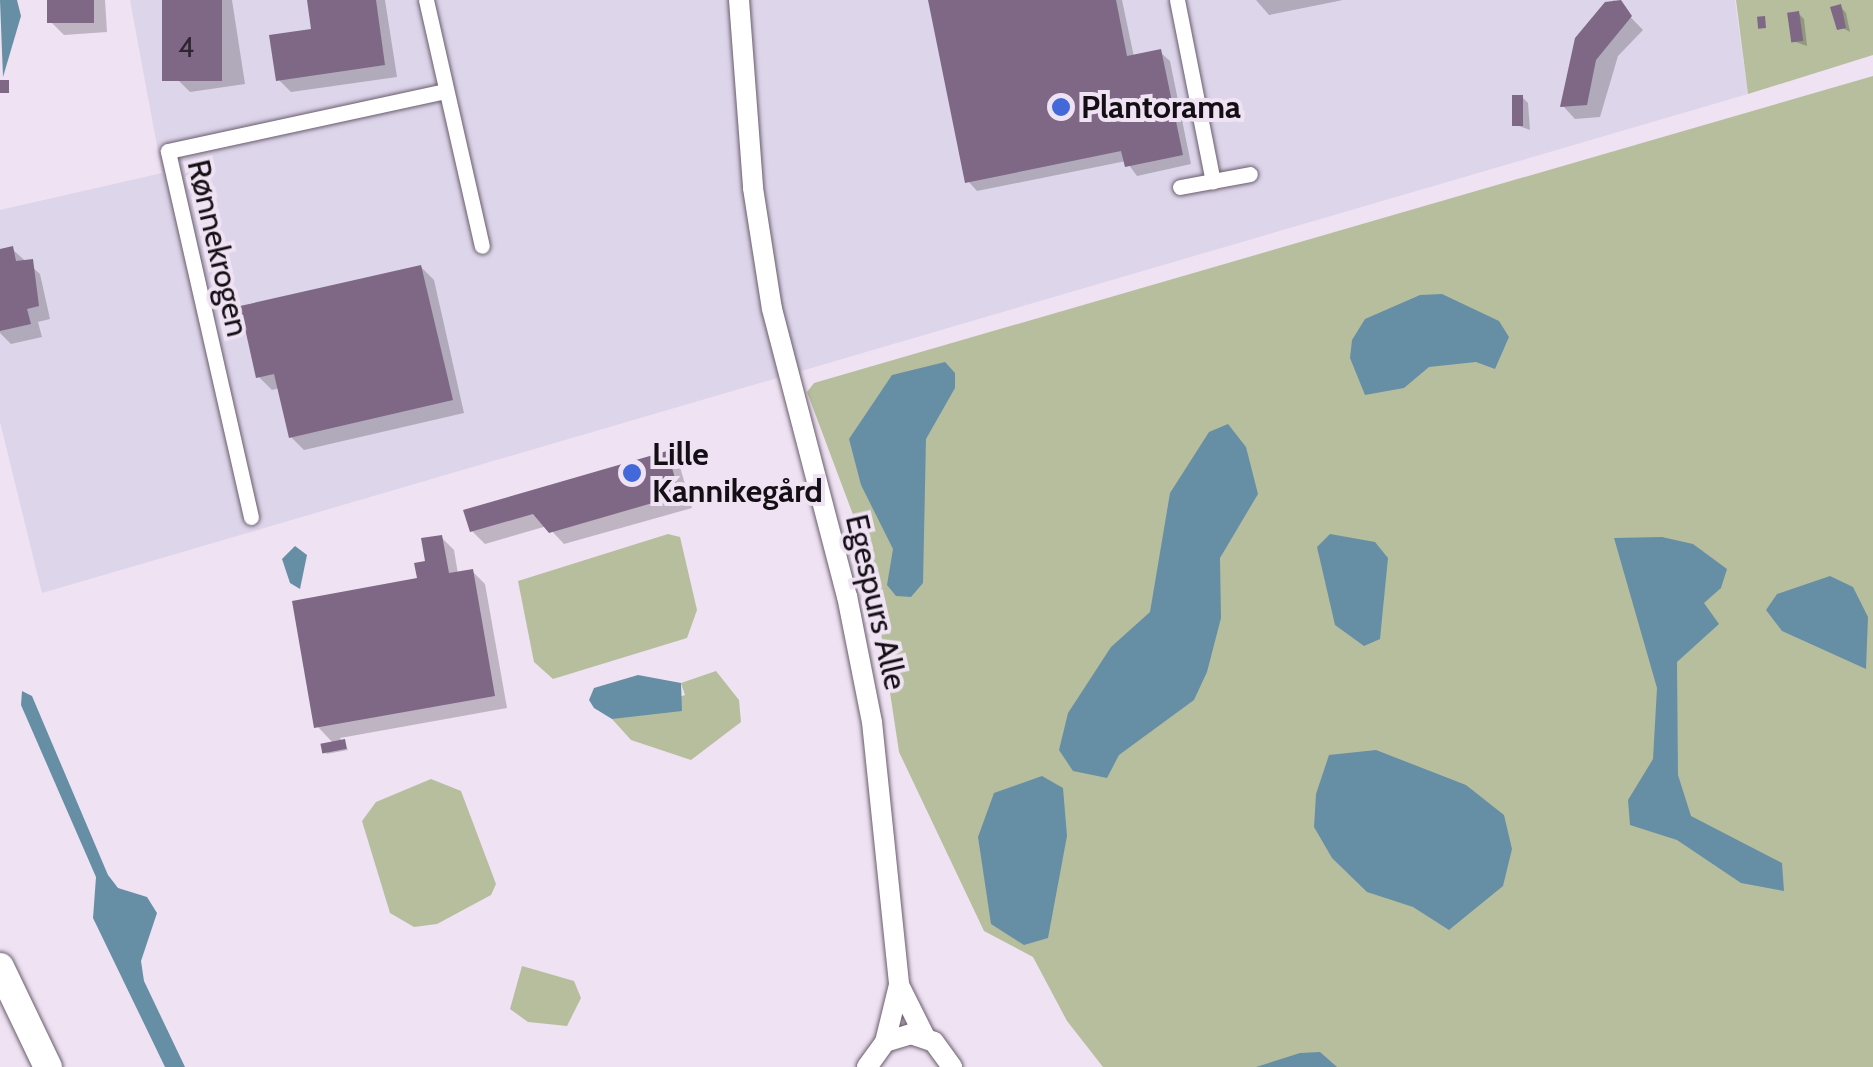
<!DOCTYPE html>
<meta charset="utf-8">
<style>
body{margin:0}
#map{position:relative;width:1873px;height:1067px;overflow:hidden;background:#efe2f3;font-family:Cabin,sans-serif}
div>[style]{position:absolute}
.industrial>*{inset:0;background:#ddd5ea}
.green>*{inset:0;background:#b7be9e}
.water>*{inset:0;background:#668fa5}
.shadow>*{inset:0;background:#0003}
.building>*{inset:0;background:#7f6786;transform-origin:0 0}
.roads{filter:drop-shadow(0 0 2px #695d6c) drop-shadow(0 0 2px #695d6c)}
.street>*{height:15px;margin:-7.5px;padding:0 7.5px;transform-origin:7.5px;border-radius:7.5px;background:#fff}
.secondary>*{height:20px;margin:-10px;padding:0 10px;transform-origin:10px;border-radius:10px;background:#fff}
.highway>*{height:28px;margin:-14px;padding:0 14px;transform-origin:14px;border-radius:14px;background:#fff}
.dots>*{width:28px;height:28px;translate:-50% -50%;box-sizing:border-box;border:5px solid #efe2f3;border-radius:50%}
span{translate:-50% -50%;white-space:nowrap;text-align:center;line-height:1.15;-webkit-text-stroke:8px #efe2f3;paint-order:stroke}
.number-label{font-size:28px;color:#2f2531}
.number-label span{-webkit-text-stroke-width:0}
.poi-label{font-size:32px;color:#140f15;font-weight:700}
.left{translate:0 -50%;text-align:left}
.street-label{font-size:32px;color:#140f15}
</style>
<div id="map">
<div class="industrial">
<div style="clip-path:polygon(130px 0,1735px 0,1748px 94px,42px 593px,0 422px,0 210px,162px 173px)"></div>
</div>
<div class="green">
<div style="clip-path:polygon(1736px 0,1873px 0,1873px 55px,1748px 94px)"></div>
<div style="clip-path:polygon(1873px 76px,1873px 1067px,1103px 1067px,1067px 1021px,1033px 957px,984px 931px,899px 752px,870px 560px,807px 392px,814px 383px)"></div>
<div style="clip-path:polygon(668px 534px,680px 537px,697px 610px,687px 638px,553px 679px,534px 662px,518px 581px)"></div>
<div style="clip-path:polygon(716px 671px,739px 700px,741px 722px,691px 760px,631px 740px,612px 719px,685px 695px,681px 683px)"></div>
<div style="clip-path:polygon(431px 779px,461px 791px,496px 884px,491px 895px,437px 924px,414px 927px,390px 913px,362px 821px,376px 802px)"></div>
<div style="clip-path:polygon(522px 966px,574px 981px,581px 998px,567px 1026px,528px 1022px,510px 1009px)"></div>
</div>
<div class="water">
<div style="clip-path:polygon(0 0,17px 0,21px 16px,3px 77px)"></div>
<div style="clip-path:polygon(1442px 294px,1499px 321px,1509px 337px,1495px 369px,1476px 362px,1429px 367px,1404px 388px,1365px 395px,1350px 358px,1352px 340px,1365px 319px,1420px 295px)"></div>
<div style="clip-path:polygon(945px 362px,955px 373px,955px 388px,926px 439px,923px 583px,911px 597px,896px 596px,887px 585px,893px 549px,861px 485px,849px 439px,892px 375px)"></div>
<div style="clip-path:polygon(1228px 424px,1246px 447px,1258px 494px,1220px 558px,1221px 618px,1207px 672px,1194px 700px,1119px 755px,1107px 778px,1073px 771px,1059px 750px,1068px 713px,1111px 647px,1150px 612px,1170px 493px,1209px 432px)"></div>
<div style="clip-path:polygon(1330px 534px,1375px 542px,1388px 558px,1380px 639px,1364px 646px,1335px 625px,1317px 547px)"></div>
<div style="clip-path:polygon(1662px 537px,1693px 544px,1727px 569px,1721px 588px,1704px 603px,1719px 624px,1677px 662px,1678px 775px,1691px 816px,1782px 863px,1784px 891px,1741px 883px,1677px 840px,1630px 825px,1628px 800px,1653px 759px,1657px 688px,1614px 538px)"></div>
<div style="clip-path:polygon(295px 546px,307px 555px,300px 589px,290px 583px,282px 559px)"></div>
<div style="clip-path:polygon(1830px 576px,1853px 587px,1868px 617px,1866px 669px,1782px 631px,1766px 610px,1777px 594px)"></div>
<div style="clip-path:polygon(638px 675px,681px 683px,682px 711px,612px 719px,594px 708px,589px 700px,594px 688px)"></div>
<div style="clip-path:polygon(22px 691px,32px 696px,108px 875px,118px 888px,147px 897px,157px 913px,141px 961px,144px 981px,185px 1067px,165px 1067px,93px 918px,96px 877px,21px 705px)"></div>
<div style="clip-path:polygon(1376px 750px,1466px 785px,1504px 815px,1512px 849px,1503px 886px,1449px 930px,1413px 907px,1367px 892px,1332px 858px,1314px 827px,1316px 794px,1329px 755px)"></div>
<div style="clip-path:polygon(1042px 776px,1063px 788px,1067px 836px,1048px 938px,1024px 945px,991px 924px,978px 837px,994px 793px)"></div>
<div style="clip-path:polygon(1320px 1052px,1337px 1067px,1256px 1067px,1300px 1053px)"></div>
</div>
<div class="shadow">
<div style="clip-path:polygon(49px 0,105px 0,107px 32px,64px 35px,51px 22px)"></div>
<div style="clip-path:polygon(165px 0,232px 0,245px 84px,190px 92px,177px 79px)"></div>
<div style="clip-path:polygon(309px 0,385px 0,397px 77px,291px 92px,278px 79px,314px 31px)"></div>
<div style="clip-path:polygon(931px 0,1122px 0,1134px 57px,1160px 52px,1170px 61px,1191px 164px,1137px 176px,1126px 161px,977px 191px,968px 181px)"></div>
<div style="clip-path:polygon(1256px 0,1343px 0,1269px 15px)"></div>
<div style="clip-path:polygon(1614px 0,1643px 30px,1618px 56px,1600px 117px,1575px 119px,1563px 106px,1577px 39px)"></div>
<div style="clip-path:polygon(1841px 7px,1846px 13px,1850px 32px,1836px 24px)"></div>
<div style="clip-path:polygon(1798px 13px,1804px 19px,1807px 46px,1793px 41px)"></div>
<div style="clip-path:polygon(1522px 97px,1528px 103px,1530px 130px,1516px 125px)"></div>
<div style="clip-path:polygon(12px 249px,40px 274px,50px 319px,38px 322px,42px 337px,11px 344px,0 333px,0 251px)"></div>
<div style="clip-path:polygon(421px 267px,434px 280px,464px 413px,304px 450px,291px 437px,280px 388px,272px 390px,259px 377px)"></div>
<div style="clip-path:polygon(667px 454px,680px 467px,692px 508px,564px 544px,547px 526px,485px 544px,472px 531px)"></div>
<div style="clip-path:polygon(441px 537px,454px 550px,458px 574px,472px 571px,485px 584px,507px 708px,340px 738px,348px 750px,326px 754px,334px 744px,317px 726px,420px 581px)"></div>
</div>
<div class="building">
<div style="left:47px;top:0;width:47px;height:23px"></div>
<div style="left:162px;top:0;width:60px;height:81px"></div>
<div style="clip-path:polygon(307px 0,376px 0,385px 65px,276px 81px,269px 35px,311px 29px)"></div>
<div style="clip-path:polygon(928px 0,1116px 0,1127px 56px,1161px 49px,1183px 155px,1125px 167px,1121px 151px,965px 183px)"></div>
<div style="clip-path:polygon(1621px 0,1632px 16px,1596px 60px,1587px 105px,1560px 107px,1575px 38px,1605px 2px)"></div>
<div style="clip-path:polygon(1841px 4px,1846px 28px,1837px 30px,1830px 7px)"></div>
<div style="left:1799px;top:11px;width:30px;height:12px;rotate:82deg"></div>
<div style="left:1765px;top:16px;width:12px;height:8px;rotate:85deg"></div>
<div style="left:0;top:80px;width:9px;height:13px"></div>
<div style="left:1512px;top:95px;width:11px;height:31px"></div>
<div style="clip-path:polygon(13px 246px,16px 261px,33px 259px,39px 306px,27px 309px,31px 324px,0 331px,0 249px)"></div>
<div style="clip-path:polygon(421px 265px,453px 400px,289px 438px,274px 374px,256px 378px,240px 306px)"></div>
<div style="clip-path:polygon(667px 451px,680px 495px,549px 533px,533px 514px,470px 532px,463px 510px)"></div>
<div style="clip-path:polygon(442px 535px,449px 573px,473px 569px,495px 696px,314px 728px,292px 601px,417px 578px,414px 563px,425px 561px,421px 538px)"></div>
<div style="left:345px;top:739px;width:10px;height:25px;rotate:79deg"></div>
</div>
<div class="roads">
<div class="street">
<div style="left:426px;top:0;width:252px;rotate:77.2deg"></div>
<div style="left:1177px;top:0;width:185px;rotate:78.8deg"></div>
<div style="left:1180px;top:187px;width:71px;rotate:-10.5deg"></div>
<div style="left:251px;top:517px;width:375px;rotate:-102.8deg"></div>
<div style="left:168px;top:151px;width:284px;rotate:-12.2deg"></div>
</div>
<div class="secondary">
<div style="left:739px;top:0;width:189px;rotate:85.7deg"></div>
<div style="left:753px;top:188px;width:122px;rotate:81.1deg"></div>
<div style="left:772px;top:309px;width:297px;rotate:75.4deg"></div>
<div style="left:847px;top:596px;width:128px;rotate:78.8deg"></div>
<div style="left:872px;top:722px;width:264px;rotate:84.1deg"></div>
<div style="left:899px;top:985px;width:59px;rotate:103.8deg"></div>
<div style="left:899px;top:985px;width:58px;rotate:63.4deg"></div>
<div style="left:867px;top:1067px;width:31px;rotate:-54deg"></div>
<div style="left:885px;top:1042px;width:27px;rotate:-17deg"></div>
<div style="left:911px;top:1034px;width:24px;rotate:19deg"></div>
<div style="left:934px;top:1042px;width:31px;rotate:54deg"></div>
</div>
<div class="highway">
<div style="left:0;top:967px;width:111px;rotate:64.4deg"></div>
</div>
</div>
<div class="dots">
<div style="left:1061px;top:107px;background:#4268da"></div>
<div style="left:632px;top:473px;background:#4268da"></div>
</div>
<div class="number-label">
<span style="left:186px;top:47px">4</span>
</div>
<div class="poi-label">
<span class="left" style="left:1081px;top:107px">Plantorama</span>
<span class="left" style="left:652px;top:473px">Lille<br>Kannikegård</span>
</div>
<div class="street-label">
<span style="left:218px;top:248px;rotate:77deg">Rønnekrogen</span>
<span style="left:876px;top:602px;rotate:77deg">Egespurs Alle</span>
</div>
</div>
